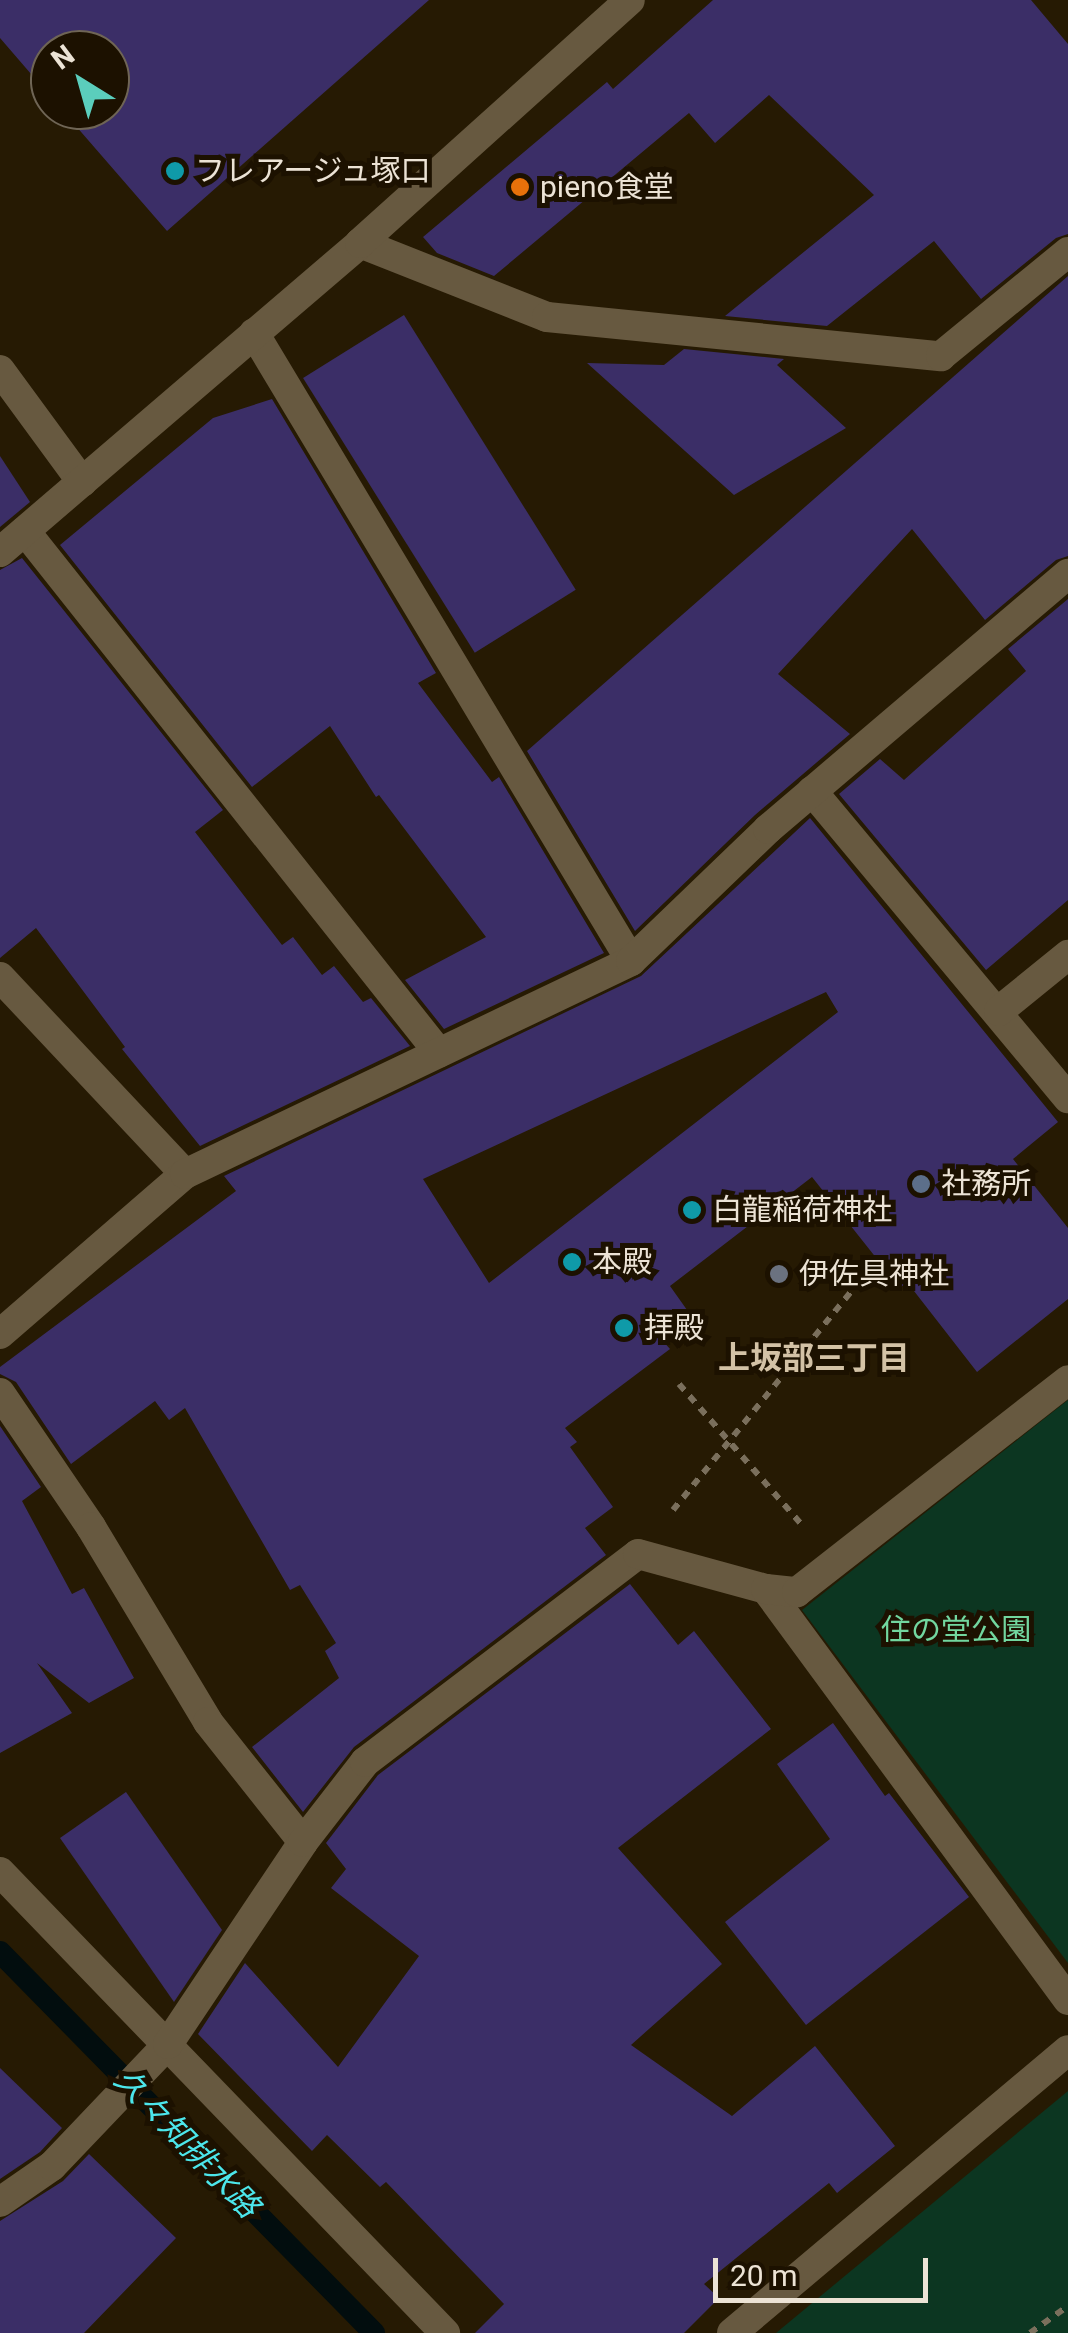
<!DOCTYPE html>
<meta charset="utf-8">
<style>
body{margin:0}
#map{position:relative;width:1068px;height:2333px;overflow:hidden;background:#261a03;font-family:Roboto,"Noto Sans JP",sans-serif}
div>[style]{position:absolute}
.green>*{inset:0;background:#0c3621}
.stream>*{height:22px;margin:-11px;padding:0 11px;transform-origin:11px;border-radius:11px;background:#020d0e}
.building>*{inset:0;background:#3b2e67;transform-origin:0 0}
.path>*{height:6px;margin-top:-3px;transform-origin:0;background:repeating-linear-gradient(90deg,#7a6f5c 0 8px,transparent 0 16px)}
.minor>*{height:30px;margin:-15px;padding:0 15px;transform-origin:15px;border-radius:15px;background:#675940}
.dots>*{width:28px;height:28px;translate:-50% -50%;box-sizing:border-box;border:5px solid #1c1100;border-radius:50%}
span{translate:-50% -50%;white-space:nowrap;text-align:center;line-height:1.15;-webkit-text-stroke:10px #1c1100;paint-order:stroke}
.poi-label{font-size:30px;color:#ece3d5}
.left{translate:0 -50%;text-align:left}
.park-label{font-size:30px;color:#72d79f}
.neighbourhood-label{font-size:32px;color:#d3c2a6;font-weight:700}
.water-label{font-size:32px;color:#4ce6eb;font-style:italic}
.north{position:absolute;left:30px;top:30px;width:100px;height:100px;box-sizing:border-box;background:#1c1100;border:2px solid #6f6555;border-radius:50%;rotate:323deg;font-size:28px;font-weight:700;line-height:40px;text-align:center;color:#ece3d5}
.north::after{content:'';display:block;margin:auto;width:35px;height:45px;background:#5bcebc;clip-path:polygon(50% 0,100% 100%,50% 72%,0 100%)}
.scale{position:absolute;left:713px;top:2258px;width:215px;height:45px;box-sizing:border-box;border:5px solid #ece3d5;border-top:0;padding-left:12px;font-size:30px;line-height:35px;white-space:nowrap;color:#ece3d5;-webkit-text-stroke:8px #1c1100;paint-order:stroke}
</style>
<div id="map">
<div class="green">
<div style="clip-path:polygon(1068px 1400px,1068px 1963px,802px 1610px)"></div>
<div style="clip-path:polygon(1068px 2091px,1068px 2333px,776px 2333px)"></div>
</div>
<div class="stream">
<div style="left:0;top:1952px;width:534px;rotate:45.53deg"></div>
</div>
<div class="building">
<div style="clip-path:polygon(0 0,429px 0,167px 231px,62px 110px,110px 110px,110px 50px,50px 50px,50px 96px,0 38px)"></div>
<div style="clip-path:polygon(713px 0,1031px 0,1068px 44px,1068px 234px,1056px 238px,981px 299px,934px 241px,827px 326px,725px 316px,874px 195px,769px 95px,715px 143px,689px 113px,494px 276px,437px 253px,423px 237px,607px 82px,613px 89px)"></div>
<div style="clip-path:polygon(1068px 276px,1068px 556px,1056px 560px,985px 620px,912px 529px,778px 674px,850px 734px,755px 815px,635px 931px,527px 751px)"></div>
<div style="left:404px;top:315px;width:324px;height:119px;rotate:58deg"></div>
<div style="clip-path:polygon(684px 349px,784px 359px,777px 365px,846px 428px,734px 495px,587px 363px,664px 365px)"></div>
<div style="clip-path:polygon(272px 399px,436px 673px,418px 683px,492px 782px,499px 777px,604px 953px,444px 1029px,405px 980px,486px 937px,379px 795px,376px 797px,330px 726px,252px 787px,60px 545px,213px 418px)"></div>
<div style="clip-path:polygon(0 456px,30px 502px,0 527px)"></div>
<div style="clip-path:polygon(22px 558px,223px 810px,195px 832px,282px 945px,293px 937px,322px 975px,334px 966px,363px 1002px,371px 998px,410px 1046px,200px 1146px,122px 1049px,125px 1047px,36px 928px,0 958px,0 570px)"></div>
<div style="clip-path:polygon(1068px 599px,1068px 900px,986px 970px,839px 794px,880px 759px,904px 780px,1026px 671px,1008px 649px)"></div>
<div style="clip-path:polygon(evenodd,810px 818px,1058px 1122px,1013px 1159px,1068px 1228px,1068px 1299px,977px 1372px,907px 1282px,900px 1288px,812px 1177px,670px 1286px,692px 1317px,662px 1340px,670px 1349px,565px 1428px,577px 1442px,570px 1447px,613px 1507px,585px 1528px,606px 1555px,354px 1747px,303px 1812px,252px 1747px,339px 1678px,325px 1651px,336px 1643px,300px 1585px,290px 1590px,185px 1408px,169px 1420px,155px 1401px,71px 1464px,16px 1382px,0 1374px,0 1367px,236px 1191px,224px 1176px,641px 976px,810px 818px,826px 992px,838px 1012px,489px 1283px,423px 1179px,826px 992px)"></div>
<div style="clip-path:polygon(0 1426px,41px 1487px,22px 1501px,72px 1594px,84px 1588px,134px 1678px,89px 1703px,37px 1663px,72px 1713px,0 1753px)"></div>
<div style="clip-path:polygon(630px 1584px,678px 1645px,694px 1631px,771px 1729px,618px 1848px,722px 1964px,631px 2045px,732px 2116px,815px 2046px,895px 2146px,837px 2193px,829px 2183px,704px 2284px,719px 2298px,684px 2333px,475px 2333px,504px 2304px,386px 2182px,380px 2187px,327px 2135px,312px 2151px,198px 2034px,245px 1963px,338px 2067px,419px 1956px,331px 1888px,346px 1869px,326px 1843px,378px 1775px)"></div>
<div style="clip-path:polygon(833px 1723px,885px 1796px,889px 1793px,969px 1897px,806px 2025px,725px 1922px,830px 1839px,777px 1764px)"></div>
<div style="clip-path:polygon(126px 1792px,222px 1930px,174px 2002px,60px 1838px)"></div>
<div style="clip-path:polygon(0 2068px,62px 2128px,40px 2152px,0 2179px)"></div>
<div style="clip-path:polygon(89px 2154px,176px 2238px,84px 2333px,0 2333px,0 2221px,63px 2181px)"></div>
</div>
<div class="path">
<div style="left:679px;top:1384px;width:186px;rotate:48.9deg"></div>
<div style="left:673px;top:1510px;width:302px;rotate:-50.8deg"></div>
<div style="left:1030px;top:2333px;width:47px;rotate:-35.4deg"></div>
</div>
<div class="minor">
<div style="left:360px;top:243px;width:201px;rotate:21.6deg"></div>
<div style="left:547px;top:317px;width:396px;rotate:5.7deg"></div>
<div style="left:941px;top:356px;width:164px;rotate:-39.3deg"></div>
<div style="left:254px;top:333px;width:732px;rotate:59.02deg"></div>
<div style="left:0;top:370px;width:139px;rotate:53.8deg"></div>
<div style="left:25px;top:531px;width:666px;rotate:51.58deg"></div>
<div style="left:0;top:552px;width:474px;rotate:-40.6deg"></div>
<div style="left:360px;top:243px;width:363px;rotate:-42deg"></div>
<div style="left:812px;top:791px;width:400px;rotate:50.2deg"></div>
<div style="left:0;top:977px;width:270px;rotate:46.8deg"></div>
<div style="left:999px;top:1011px;width:89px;rotate:-39.1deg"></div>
<div style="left:0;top:1334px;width:245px;rotate:-40.9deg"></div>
<div style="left:185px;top:1174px;width:494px;rotate:-25.5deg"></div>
<div style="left:631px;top:961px;width:190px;rotate:-43.9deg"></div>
<div style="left:768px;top:829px;width:394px;rotate:-40.4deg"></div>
<div style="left:0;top:1393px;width:162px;rotate:55.8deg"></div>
<div style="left:91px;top:1527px;width:227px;rotate:59deg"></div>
<div style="left:208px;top:1722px;width:153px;rotate:51.6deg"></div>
<div style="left:766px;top:1589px;width:510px;rotate:53.69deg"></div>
<div style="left:0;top:1872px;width:641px;rotate:46.01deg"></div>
<div style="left:0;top:2202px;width:63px;rotate:-34.7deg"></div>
<div style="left:52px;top:2166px;width:168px;rotate:-46.4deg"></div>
<div style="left:168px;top:2044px;width:243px;rotate:-56.2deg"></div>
<div style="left:303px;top:1842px;width:101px;rotate:-52.2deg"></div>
<div style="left:365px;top:1762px;width:343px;rotate:-37.3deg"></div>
<div style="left:638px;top:1554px;width:133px;rotate:15.3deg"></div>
<div style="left:766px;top:1589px;width:31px;rotate:6deg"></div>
<div style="left:797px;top:1592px;width:344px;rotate:-38deg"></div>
<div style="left:732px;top:2333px;width:439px;rotate:-40.1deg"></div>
</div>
<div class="dots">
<div style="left:175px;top:171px;background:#0f9aa8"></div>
<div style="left:520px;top:187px;background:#e8710a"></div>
<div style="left:921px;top:1184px;background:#5c6f8a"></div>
<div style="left:692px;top:1210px;background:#0f9aa8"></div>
<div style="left:572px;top:1262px;background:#0f9aa8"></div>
<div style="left:779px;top:1274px;background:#6b7280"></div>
<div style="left:624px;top:1328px;background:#0f9aa8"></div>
</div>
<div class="poi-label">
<span class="left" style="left:195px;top:171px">フレアージュ塚口</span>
<span class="left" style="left:540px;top:187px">pieno食堂</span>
<span class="left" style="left:941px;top:1184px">社務所</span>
<span class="left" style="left:712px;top:1210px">白龍稲荷神社</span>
<span class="left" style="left:592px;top:1262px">本殿</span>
<span class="left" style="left:799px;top:1274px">伊佐具神社</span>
<span class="left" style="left:644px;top:1328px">拝殿</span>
</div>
<div class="park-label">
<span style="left:956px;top:1630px">住の堂公園</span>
</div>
<div class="neighbourhood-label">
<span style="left:814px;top:1358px">上坂部三丁目</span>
</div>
<div class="water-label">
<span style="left:187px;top:2143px;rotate:46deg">久々知排水路</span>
</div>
<div class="north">N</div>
<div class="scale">20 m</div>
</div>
